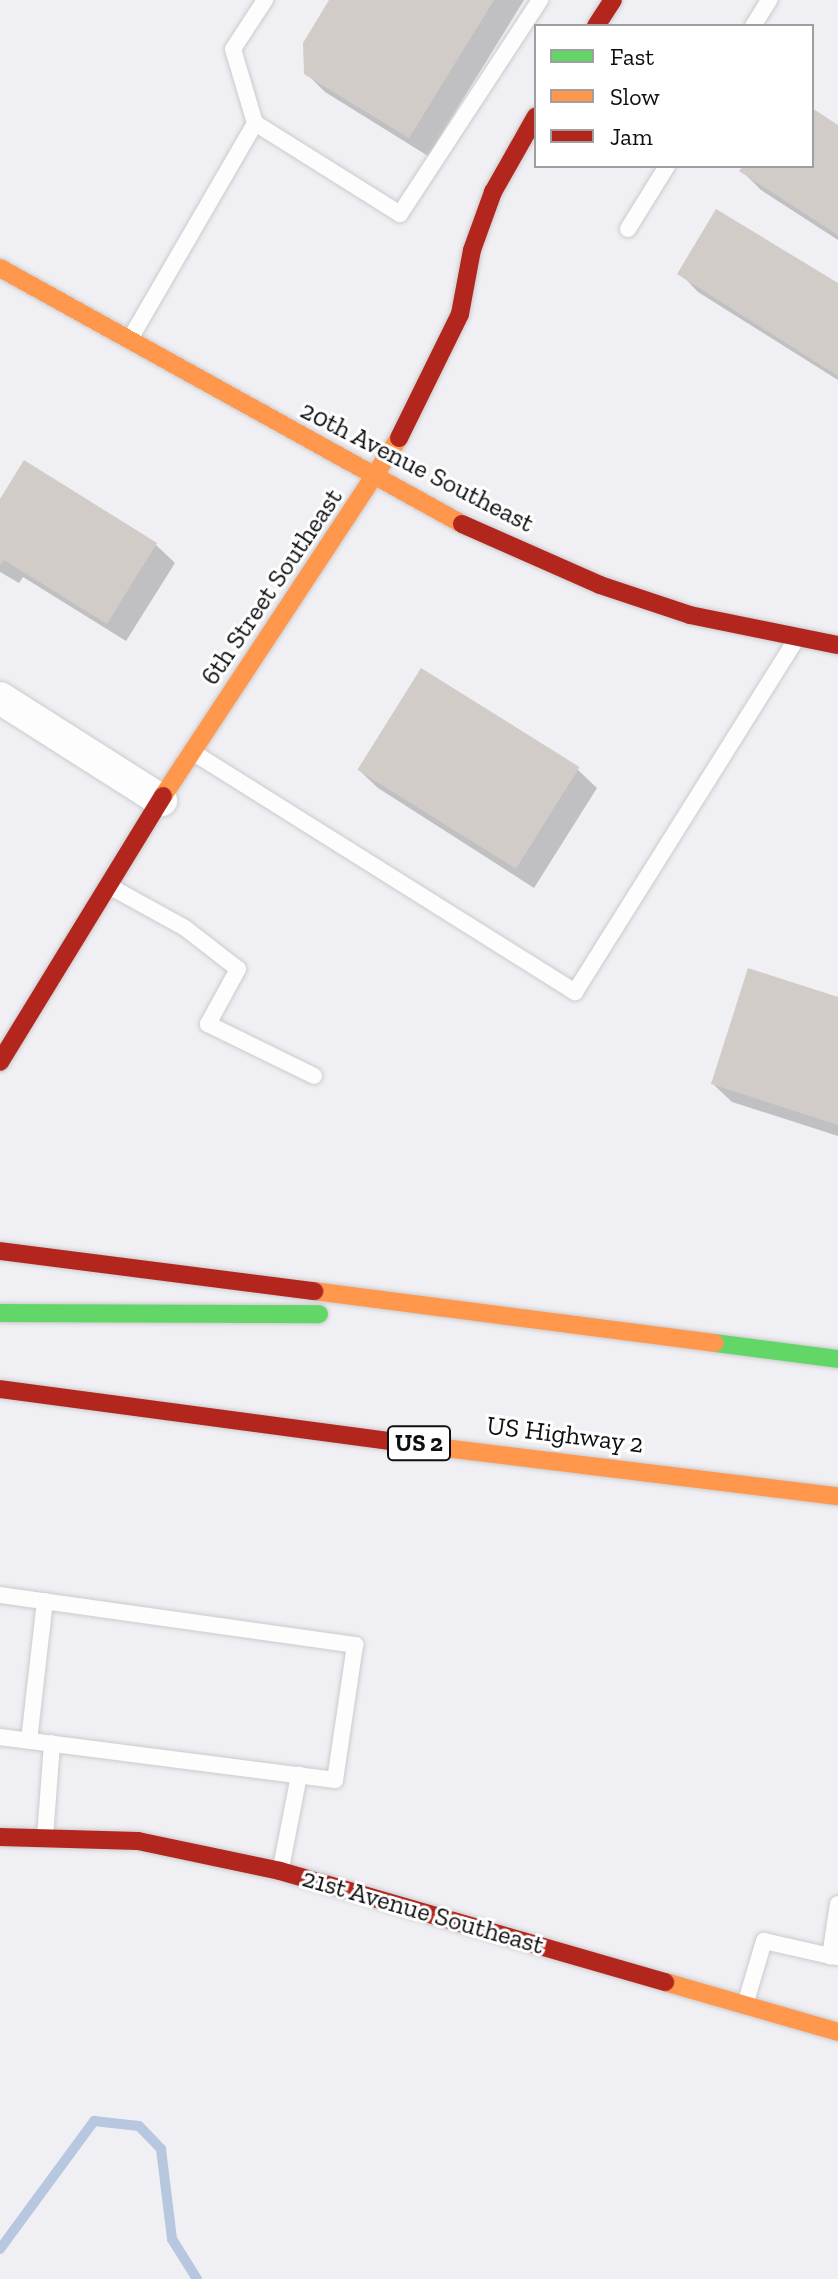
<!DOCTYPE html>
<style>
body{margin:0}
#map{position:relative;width:838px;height:2279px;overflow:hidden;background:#f0f0f4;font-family:"Zilla Slab",serif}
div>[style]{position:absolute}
.shadow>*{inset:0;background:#0003}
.stream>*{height:10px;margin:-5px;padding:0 5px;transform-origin:5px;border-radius:5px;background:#b7c7e0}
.building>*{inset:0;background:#d1ccc7;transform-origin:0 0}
.roads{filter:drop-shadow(0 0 2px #cbcbce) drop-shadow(0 0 2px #cbcbce)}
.lane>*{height:16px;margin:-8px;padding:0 8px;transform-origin:8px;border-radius:8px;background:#fdfdfd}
.street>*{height:32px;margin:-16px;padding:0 16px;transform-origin:16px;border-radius:16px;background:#fdfdfd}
.fast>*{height:18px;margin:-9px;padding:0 9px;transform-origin:9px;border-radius:9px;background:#63d668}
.slow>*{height:18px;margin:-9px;padding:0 9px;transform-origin:9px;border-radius:9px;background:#ff974d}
.jam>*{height:18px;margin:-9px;padding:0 9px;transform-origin:9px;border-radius:9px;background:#b3261e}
span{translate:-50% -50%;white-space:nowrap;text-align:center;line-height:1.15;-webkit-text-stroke:6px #fff;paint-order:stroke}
.shield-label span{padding:2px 6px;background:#fff;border:2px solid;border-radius:6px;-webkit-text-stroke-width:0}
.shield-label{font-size:24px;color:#0e0f11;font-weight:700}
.street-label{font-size:26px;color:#0e0f11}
.legend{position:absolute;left:534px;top:24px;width:280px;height:144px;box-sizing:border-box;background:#fff;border:2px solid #9f9fa0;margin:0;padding:10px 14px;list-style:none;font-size:24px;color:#0e0f11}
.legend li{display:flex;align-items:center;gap:16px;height:40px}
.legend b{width:40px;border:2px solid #9f9fa0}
</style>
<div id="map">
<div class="shadow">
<div style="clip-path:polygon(331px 0,524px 0,428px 156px,325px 92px,306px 73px)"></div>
<div style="clip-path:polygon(812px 111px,838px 127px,838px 240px,761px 190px,742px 171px,746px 166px,812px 166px)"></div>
<div style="clip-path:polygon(680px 273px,838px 285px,838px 380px,698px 292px)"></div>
<div style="clip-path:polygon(0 502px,156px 545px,175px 563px,126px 641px,23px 577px,19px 583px,0 572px)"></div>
<div style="clip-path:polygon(422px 671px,578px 770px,597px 788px,534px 888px,378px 788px,359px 770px)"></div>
<div style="clip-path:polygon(838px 999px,838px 1136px,732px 1102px,713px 1084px)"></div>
</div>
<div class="stream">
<div style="left:0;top:2249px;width:159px;rotate:-53.7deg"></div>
<div style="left:94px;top:2121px;width:45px;rotate:6.3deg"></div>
<div style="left:139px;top:2126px;width:32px;rotate:46deg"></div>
<div style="left:161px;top:2149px;width:91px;rotate:83deg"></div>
<div style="left:172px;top:2239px;width:47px;rotate:58deg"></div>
</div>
<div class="building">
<div style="clip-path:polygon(329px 0,494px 0,409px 138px,304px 74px,303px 43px)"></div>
<div style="clip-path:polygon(812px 108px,838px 125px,838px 235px,739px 171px,743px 166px,812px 166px)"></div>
<div style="clip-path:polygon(716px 209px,838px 283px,838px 376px,677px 274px)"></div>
<div style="clip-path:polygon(24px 460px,157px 543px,107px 624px,4px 560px,0 565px,0 499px)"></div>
<div style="left:421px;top:668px;width:187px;height:120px;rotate:32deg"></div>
<div style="clip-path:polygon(748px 968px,838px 997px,838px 1125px,711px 1084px)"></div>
</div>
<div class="roads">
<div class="lane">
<div style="left:753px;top:26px;width:31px;rotate:-58deg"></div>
<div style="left:255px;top:123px;width:171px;rotate:32.1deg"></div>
<div style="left:400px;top:214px;width:256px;rotate:-56.8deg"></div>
<div style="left:628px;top:229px;width:74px;rotate:-58.2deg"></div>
<div style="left:130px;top:339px;width:250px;rotate:-59.9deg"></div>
<div style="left:255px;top:123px;width:77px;rotate:-106.6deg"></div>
<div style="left:233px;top:49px;width:59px;rotate:-56.9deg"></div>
<div style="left:194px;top:753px;width:450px;rotate:32.1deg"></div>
<div style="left:575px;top:992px;width:416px;rotate:-57.9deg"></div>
<div style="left:109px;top:886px;width:87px;rotate:28.9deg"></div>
<div style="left:185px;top:928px;width:67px;rotate:37.7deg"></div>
<div style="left:238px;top:969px;width:63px;rotate:118.6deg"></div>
<div style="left:208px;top:1024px;width:118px;rotate:26.1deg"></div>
<div style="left:0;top:1595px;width:359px;rotate:8deg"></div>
<div style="left:355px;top:1645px;width:136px;rotate:98.4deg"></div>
<div style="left:335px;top:1780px;width:338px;rotate:-172.7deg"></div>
<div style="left:29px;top:1741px;width:141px;rotate:-83.5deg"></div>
<div style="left:45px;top:1837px;width:94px;rotate:-85.7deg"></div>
<div style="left:281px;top:1868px;width:95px;rotate:-79deg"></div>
<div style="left:838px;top:1904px;width:53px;rotate:98.7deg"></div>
<div style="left:830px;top:1956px;width:8px;rotate:7deg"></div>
<div style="left:745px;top:2005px;width:67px;rotate:-73.5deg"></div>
<div style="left:764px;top:1941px;width:68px;rotate:12.8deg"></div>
</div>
<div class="street">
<div style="left:0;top:698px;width:191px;rotate:32.4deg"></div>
</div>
<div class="fast">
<div style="left:0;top:1313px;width:319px;rotate:0.2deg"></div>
<div style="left:715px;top:1343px;width:124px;rotate:7.4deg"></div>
</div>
<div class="slow">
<div style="left:0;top:268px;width:528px;rotate:28.99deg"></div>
<div style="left:163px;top:796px;width:429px;rotate:-56.6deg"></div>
<div style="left:314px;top:1291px;width:404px;rotate:7.4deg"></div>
<div style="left:428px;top:1446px;width:413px;rotate:7deg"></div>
<div style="left:665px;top:1982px;width:180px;rotate:16.1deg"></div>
</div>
<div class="jam">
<div style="left:596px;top:26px;width:31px;rotate:-57deg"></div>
<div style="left:399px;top:438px;width:138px;rotate:-63.8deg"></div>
<div style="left:460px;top:314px;width:65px;rotate:-79.4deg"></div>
<div style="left:472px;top:250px;width:62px;rotate:-70.1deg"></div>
<div style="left:493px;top:192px;width:87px;rotate:-60.5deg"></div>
<div style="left:462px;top:524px;width:151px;rotate:23.8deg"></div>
<div style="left:600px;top:585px;width:95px;rotate:18.4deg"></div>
<div style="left:690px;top:615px;width:151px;rotate:11.5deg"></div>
<div style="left:0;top:1062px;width:312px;rotate:-58.5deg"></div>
<div style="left:0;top:1251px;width:317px;rotate:7.3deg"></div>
<div style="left:0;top:1389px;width:432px;rotate:7.6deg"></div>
<div style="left:0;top:1837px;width:138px;rotate:1.7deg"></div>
<div style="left:138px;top:1841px;width:145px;rotate:11.9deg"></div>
<div style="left:280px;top:1871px;width:401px;rotate:16.1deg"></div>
</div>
</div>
<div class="shield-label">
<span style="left:419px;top:1443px">US 2</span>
</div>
<div class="street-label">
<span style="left:417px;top:467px;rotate:27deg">20th Avenue Southeast</span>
<span style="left:272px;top:587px;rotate:-56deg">6th Street Southeast</span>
<span style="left:565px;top:1435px;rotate:7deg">US Highway 2</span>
<span style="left:423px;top:1912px;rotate:16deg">21st Avenue Southeast</span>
</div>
<ul class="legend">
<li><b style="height:10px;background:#63d668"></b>Fast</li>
<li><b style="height:10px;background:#ff974d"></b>Slow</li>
<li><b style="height:10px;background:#b3261e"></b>Jam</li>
</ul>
</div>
